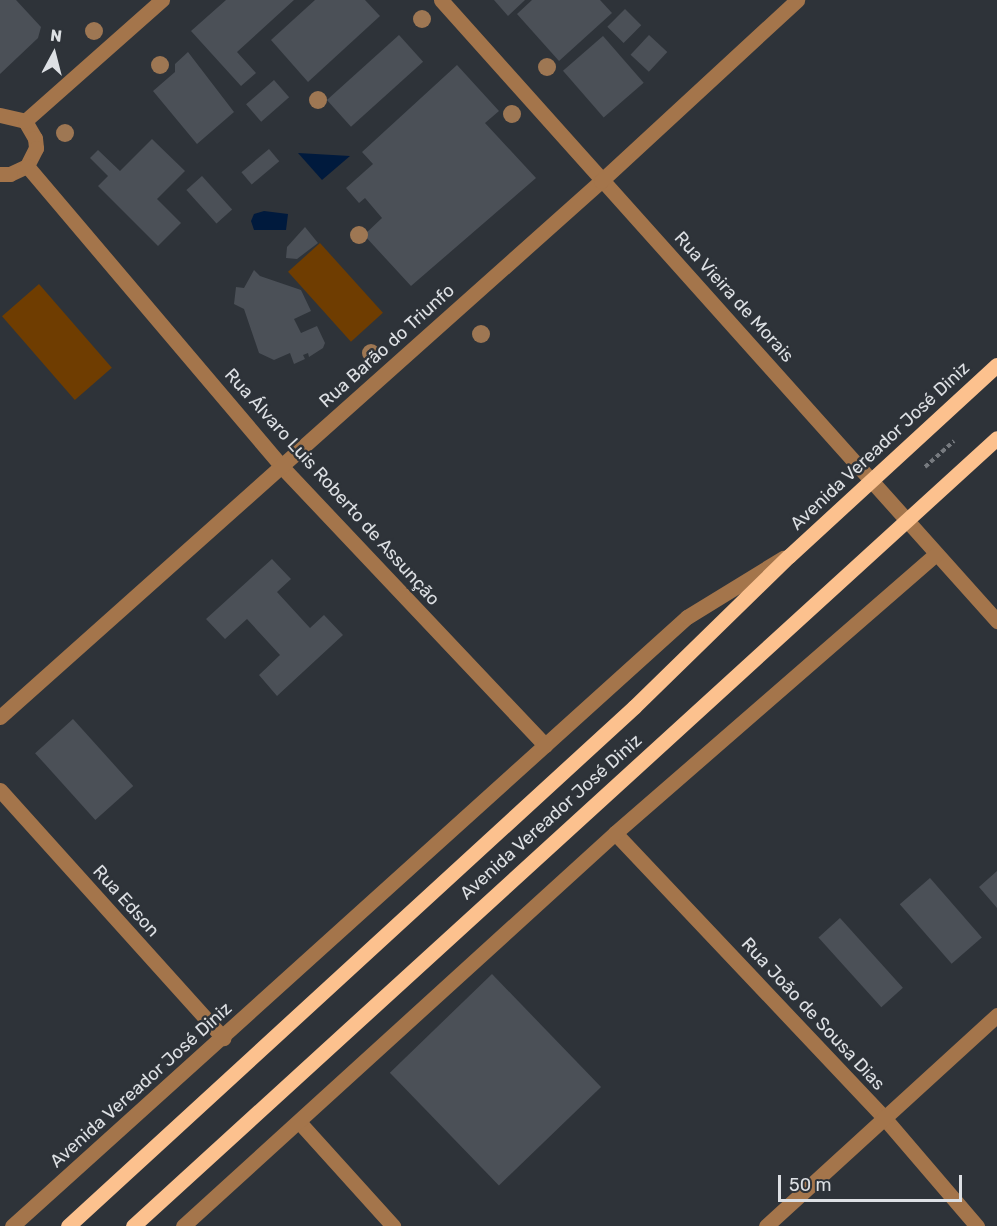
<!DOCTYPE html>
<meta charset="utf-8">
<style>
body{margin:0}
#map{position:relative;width:997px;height:1226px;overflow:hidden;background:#2e3339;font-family:Rubik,sans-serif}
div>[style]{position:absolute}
.green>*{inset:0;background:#6f3d01;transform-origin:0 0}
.water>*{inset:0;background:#001a3d}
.building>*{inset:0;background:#4b5057;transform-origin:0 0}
.path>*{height:4px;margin-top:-2px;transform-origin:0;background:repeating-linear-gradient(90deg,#767a7f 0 4.5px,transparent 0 7.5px)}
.minor>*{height:15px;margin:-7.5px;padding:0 7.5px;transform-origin:7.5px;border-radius:7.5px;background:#a4754b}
.major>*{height:15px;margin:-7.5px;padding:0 7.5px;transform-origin:7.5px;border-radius:7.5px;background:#fcc18e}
.trees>*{width:18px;height:18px;margin:-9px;border-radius:50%;background:#9e7753}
span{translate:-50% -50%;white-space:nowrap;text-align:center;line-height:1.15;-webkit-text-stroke:5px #2e3339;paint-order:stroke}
.street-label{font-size:18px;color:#dde0e4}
.north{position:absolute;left:24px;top:24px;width:60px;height:60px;-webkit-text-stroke:4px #2e3339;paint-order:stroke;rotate:7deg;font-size:16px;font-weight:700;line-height:24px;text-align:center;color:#dde0e4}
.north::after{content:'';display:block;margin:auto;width:21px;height:27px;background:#dde0e4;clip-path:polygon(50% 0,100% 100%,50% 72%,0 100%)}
.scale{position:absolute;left:778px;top:1175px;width:184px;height:27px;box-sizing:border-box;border:3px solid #dde0e4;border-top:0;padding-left:8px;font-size:18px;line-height:21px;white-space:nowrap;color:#dde0e4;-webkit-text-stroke:4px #2e3339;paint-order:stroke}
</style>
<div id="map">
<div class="green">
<div style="left:320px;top:243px;width:94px;height:43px;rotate:48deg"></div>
<div style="left:39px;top:284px;width:111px;height:49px;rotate:49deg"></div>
</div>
<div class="water">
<div style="clip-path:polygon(298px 153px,350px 156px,322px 180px)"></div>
<div style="clip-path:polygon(264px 211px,288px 214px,286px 230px,254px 230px,251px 221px,254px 214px)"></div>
</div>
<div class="building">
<div style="clip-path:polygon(0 0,16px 0,41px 27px,38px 38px,0 74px)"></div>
<div style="clip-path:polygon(226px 0,294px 0,237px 52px,256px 73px,241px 86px,191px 31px)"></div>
<div style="clip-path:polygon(315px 0,365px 0,380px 16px,308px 82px,271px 40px)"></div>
<div style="clip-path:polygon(494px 0,525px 0,508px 16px)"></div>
<div style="clip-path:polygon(532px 0,600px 0,612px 13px,559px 61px,517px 14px)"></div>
<div style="left:625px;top:9px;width:23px;height:25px;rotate:45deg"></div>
<div style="left:399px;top:35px;width:36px;height:97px;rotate:48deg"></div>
<div style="left:649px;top:35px;width:25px;height:27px;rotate:43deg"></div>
<div style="left:603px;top:36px;width:62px;height:53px;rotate:49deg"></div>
<div style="clip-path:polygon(188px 52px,234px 112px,197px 144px,153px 91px,175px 72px,175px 64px)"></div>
<div style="clip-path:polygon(457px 65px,499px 111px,485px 123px,536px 178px,411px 286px,364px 235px,382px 218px,365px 198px,359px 203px,346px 188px,373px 164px,362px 152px)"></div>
<div style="left:274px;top:80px;width:23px;height:37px;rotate:49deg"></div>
<div style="clip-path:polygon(152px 139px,185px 171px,157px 199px,181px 223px,158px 246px,98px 186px,108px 176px,90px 158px,98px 150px,120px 171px)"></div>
<div style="left:269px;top:149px;width:16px;height:36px;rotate:50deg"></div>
<div style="left:202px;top:176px;width:45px;height:21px;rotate:48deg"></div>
<div style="clip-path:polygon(305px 227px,318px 243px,297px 259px,286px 258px,287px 247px)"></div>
<div style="clip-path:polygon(254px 270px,260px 276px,301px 290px,311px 311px,294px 319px,301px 333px,317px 326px,325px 343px,323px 348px,309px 357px,308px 353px,303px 355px,305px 359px,294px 364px,290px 353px,274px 360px,259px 353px,244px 309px,234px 304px,236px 287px,244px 288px)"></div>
<div style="clip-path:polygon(272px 559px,291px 579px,277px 592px,310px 628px,324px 615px,343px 635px,277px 696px,259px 675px,280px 655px,247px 619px,225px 639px,206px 619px)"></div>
<div style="left:73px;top:719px;width:90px;height:51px;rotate:48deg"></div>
<div style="clip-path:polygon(997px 871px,997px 908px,979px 887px)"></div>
<div style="left:930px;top:878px;width:79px;height:40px;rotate:49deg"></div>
<div style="left:840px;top:918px;width:94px;height:29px;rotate:48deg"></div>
<div style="left:492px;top:974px;width:157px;height:142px;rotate:46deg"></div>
</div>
<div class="path">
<div style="left:925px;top:467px;width:39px;rotate:-42deg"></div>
</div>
<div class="minor">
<div style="left:441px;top:0;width:834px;rotate:48.16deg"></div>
<div style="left:0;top:115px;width:26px;rotate:13deg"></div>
<div style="left:25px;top:121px;width:20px;rotate:60deg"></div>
<div style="left:35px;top:138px;width:10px;rotate:84deg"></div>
<div style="left:36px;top:148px;width:20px;rotate:117deg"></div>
<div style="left:27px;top:166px;width:19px;rotate:155deg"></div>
<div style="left:10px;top:174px;width:10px;rotate:180deg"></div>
<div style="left:25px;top:121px;width:183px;rotate:-41.5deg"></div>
<div style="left:27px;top:166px;width:394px;rotate:49.7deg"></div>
<div style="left:282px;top:467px;width:383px;rotate:46.6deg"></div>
<div style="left:0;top:717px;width:805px;rotate:-41.73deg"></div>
<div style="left:601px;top:181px;width:267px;rotate:-42.7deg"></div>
<div style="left:0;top:790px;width:334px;rotate:48deg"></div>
<div style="left:615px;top:833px;width:395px;rotate:46.6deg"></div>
<div style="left:886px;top:1120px;width:140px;rotate:49.4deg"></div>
<div style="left:300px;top:1123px;width:139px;rotate:47.9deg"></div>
<div style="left:12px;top:1226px;width:909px;rotate:-42.06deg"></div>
<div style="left:687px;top:617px;width:113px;rotate:-31.6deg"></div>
<div style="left:183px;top:1226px;width:584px;rotate:-42.29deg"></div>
<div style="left:615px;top:833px;width:425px;rotate:-41deg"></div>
<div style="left:766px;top:1226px;width:313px;rotate:-42.4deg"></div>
</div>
<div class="major">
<div style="left:68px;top:1226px;width:768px;rotate:-42.52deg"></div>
<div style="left:634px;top:707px;width:216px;rotate:-44.3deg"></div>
<div style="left:789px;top:556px;width:282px;rotate:-42.6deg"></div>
<div style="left:133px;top:1226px;width:1169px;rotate:-42.37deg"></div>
</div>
<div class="trees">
<div style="left:422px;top:19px"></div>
<div style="left:94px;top:31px"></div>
<div style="left:160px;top:65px"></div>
<div style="left:547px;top:67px"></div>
<div style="left:318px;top:100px"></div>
<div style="left:512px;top:114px"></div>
<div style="left:65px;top:133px"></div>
<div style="left:359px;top:235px"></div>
<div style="left:481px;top:334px"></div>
<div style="left:371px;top:353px"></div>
</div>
<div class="street-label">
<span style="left:734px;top:297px;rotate:48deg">Rua Vieira de Morais</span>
<span style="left:387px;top:346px;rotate:-42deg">Rua Barão do Triunfo</span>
<span style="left:880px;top:446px;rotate:-43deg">Avenida Vereador José Diniz</span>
<span style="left:332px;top:487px;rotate:48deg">Rua Álvaro Luis Roberto de Assunção</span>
<span style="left:551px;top:817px;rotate:-42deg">Avenida Vereador José Diniz</span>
<span style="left:126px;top:901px;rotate:48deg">Rua Edson</span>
<span style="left:813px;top:1014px;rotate:47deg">Rua João de Sousa Dias</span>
<span style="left:141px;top:1085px;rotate:-42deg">Avenida Vereador José Diniz</span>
</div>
<div class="north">N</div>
<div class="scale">50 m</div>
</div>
